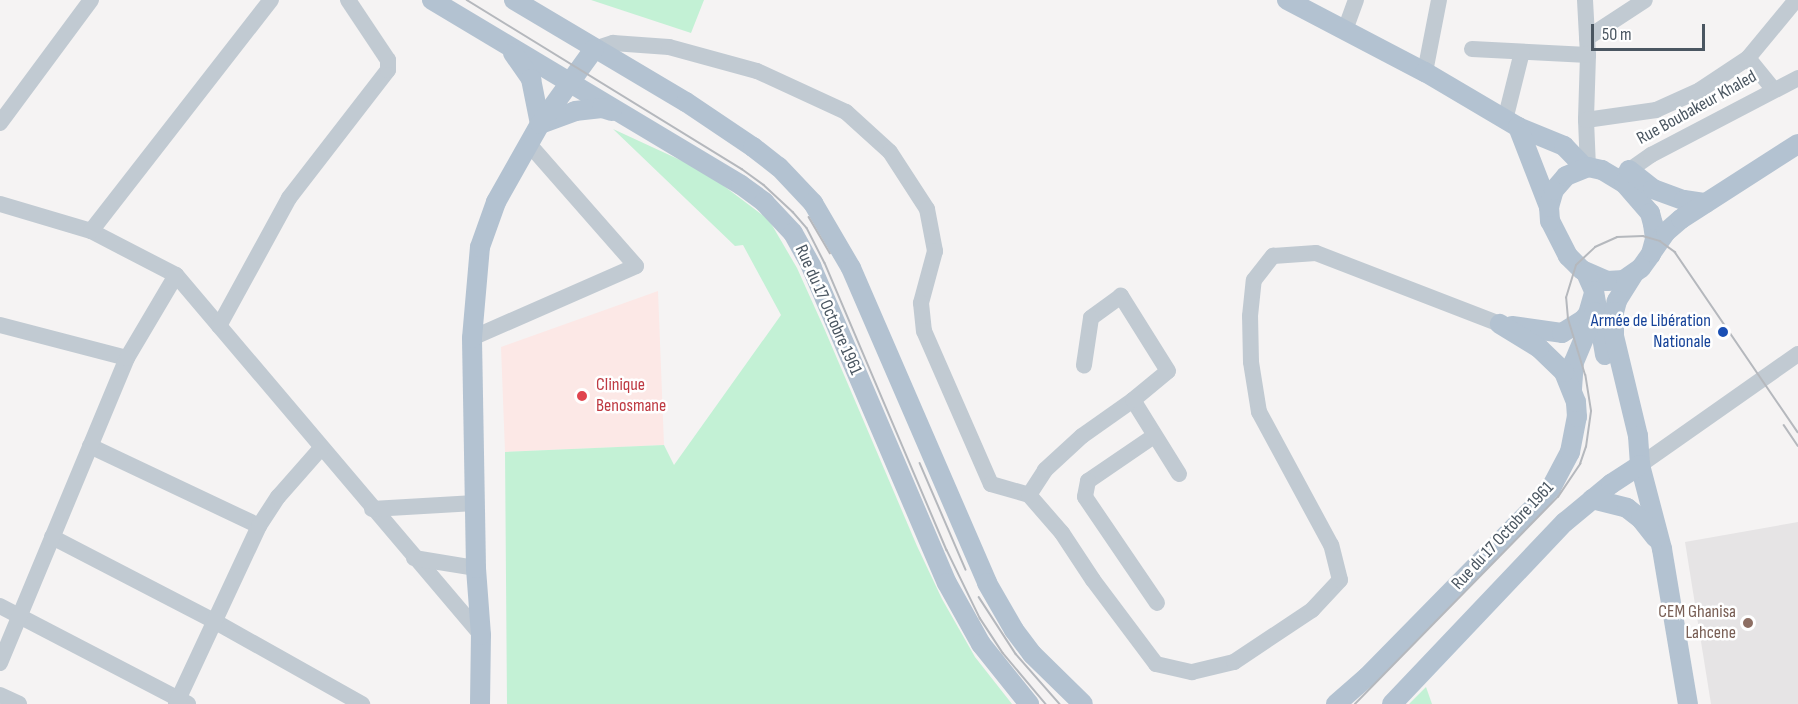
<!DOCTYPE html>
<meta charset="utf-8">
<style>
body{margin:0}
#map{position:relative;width:1798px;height:704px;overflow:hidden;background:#f5f3f3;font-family:"Sofia Sans Condensed",sans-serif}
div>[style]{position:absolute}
.education>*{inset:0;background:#e6e4e5}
.medical>*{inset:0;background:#fce8e6}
.green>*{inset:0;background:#c3f1d5}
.minor>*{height:16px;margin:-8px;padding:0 8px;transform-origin:8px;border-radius:8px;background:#c1cad2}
.major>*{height:20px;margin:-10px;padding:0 10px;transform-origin:10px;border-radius:10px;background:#b3c2d1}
.tram>*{height:1.5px;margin:-0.75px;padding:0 0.75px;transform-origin:0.75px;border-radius:0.75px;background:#b5b8bd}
.dots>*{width:16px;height:16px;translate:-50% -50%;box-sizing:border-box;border:3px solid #fff;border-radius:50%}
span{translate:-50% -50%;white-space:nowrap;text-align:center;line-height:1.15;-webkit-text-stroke:5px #fff;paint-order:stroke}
.street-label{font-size:18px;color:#4a5661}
.transit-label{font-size:18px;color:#164399}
.right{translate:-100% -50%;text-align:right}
.health-label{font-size:18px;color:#be3a42}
.left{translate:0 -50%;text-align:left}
.education-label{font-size:18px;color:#785e54}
.scale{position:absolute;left:1591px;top:24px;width:114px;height:27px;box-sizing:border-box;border:3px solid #4a5661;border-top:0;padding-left:8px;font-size:18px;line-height:21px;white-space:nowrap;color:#4a5661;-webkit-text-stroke:4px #fff;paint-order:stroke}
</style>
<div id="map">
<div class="education">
<div style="clip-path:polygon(1798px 522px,1798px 704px,1711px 704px,1685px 542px)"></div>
</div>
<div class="medical">
<div style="clip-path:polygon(658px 291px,664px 445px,505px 452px,501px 347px)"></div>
</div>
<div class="green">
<div style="clip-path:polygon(591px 0,704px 0,691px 33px)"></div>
<div style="clip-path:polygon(613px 129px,704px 171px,769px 220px,797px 268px,824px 328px,917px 546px,942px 599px,975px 657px,1012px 704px,507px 704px,505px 452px,664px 445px,674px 465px,781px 315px,743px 245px,735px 246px)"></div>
<div style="clip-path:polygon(1426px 687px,1432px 704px,1409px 704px)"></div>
</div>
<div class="minor">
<div style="left:1585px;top:0;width:55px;rotate:86.9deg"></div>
<div style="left:1588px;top:55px;width:65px;rotate:91.8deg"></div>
<div style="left:1586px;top:120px;width:47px;rotate:87.6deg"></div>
<div style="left:1345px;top:30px;width:32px;rotate:-70deg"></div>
<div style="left:1587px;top:38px;width:69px;rotate:-33.2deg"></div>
<div style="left:594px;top:49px;width:20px;rotate:-18deg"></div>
<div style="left:613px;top:43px;width:56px;rotate:4.1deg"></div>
<div style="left:669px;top:47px;width:91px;rotate:15.3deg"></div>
<div style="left:757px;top:71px;width:98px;rotate:24.7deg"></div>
<div style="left:846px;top:112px;width:59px;rotate:42.3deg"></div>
<div style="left:890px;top:152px;width:68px;rotate:57deg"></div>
<div style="left:927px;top:209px;width:43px;rotate:79.2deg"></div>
<div style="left:935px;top:251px;width:54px;rotate:105.1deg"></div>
<div style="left:921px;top:303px;width:28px;rotate:84deg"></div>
<div style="left:924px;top:331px;width:167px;rotate:66.4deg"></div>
<div style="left:991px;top:484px;width:40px;rotate:16deg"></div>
<div style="left:1029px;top:495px;width:50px;rotate:49deg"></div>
<div style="left:1062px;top:533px;width:56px;rotate:56.6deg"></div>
<div style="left:1093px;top:580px;width:105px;rotate:53.1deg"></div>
<div style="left:1156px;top:664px;width:37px;rotate:13deg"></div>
<div style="left:1192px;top:672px;width:43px;rotate:-13.4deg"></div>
<div style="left:1234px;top:662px;width:94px;rotate:-33.7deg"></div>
<div style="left:1312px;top:610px;width:41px;rotate:-47deg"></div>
<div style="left:1340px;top:580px;width:36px;rotate:-104deg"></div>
<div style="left:1331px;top:545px;width:151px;rotate:-118.4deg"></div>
<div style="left:1259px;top:412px;width:51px;rotate:-99.1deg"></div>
<div style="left:1251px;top:362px;width:46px;rotate:-91.2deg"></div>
<div style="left:1250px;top:316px;width:36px;rotate:-84deg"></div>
<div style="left:1254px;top:280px;width:31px;rotate:-52deg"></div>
<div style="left:1273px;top:256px;width:43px;rotate:-4deg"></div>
<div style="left:1316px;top:253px;width:197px;rotate:21.1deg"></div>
<div style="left:1472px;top:49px;width:116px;rotate:3deg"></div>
<div style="left:1748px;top:58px;width:40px;rotate:51deg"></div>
<div style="left:1425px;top:72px;width:73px;rotate:-79deg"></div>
<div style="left:1505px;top:120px;width:70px;rotate:-76deg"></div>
<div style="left:1586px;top:120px;width:71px;rotate:-8.1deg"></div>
<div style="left:1656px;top:110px;width:48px;rotate:-24.4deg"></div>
<div style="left:1700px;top:90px;width:58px;rotate:-33.7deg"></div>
<div style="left:1748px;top:58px;width:75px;rotate:-50.4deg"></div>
<div style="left:0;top:123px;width:153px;rotate:-53.5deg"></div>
<div style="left:1621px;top:176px;width:37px;rotate:-35deg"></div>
<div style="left:1651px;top:155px;width:166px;rotate:-27.6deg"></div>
<div style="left:0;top:204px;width:95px;rotate:16.5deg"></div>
<div style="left:91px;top:231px;width:96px;rotate:27.4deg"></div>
<div style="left:176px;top:275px;width:472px;rotate:49.7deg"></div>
<div style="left:91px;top:231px;width:293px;rotate:-52.1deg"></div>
<div style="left:0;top:325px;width:131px;rotate:14.6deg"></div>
<div style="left:219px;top:326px;width:146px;rotate:-61.3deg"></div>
<div style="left:289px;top:198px;width:162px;rotate:-52.3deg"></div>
<div style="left:388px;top:70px;width:10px;rotate:-90deg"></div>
<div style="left:388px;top:60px;width:72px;rotate:-123.7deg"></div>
<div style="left:472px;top:338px;width:179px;rotate:-23.7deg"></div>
<div style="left:636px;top:266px;width:162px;rotate:-131.3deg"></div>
<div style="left:1133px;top:400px;width:87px;rotate:58.1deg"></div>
<div style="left:1154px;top:436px;width:80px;rotate:145.7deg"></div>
<div style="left:1088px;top:481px;width:16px;rotate:101deg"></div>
<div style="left:1085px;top:497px;width:128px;rotate:55.8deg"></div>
<div style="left:90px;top:446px;width:187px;rotate:25.3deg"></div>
<div style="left:1640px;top:465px;width:193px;rotate:-35.1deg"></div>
<div style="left:1029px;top:495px;width:30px;rotate:-57deg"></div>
<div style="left:1045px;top:470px;width:50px;rotate:-42.6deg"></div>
<div style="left:1082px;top:436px;width:62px;rotate:-35.2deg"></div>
<div style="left:1133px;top:400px;width:45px;rotate:-39.6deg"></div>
<div style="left:1168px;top:371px;width:89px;rotate:-122.1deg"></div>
<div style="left:1121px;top:296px;width:37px;rotate:144deg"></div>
<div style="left:1091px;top:318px;width:48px;rotate:98.5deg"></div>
<div style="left:372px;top:509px;width:103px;rotate:-3.3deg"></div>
<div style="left:52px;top:537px;width:182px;rotate:27.4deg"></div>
<div style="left:214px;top:621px;width:170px;rotate:29.3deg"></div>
<div style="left:414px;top:558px;width:63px;rotate:9.2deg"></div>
<div style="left:0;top:606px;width:212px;rotate:27.5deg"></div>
<div style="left:0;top:663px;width:330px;rotate:-67.4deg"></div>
<div style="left:127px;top:358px;width:96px;rotate:-59.4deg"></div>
<div style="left:0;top:695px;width:21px;rotate:25deg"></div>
<div style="left:176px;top:704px;width:196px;rotate:-65deg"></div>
<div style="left:259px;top:526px;width:35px;rotate:-57deg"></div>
<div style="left:278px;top:497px;width:65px;rotate:-48.7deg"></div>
</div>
<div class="major">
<div style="left:432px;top:0;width:360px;rotate:30.9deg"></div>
<div style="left:741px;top:185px;width:29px;rotate:36deg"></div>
<div style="left:764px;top:202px;width:42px;rotate:46.9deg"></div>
<div style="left:793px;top:233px;width:38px;rotate:61deg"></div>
<div style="left:811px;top:266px;width:345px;rotate:66.8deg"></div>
<div style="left:947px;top:583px;width:70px;rotate:60.9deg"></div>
<div style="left:981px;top:644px;width:77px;rotate:51.3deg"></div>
<div style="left:514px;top:0;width:200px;rotate:30.7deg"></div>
<div style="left:686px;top:102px;width:81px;rotate:33.9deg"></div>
<div style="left:753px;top:147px;width:33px;rotate:38deg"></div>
<div style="left:779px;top:167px;width:50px;rotate:46.6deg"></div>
<div style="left:813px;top:203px;width:75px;rotate:59.7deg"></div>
<div style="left:851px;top:268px;width:343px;rotate:66.6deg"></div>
<div style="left:987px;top:583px;width:54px;rotate:60.1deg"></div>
<div style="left:1014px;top:630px;width:30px;rotate:53deg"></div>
<div style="left:1032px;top:654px;width:71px;rotate:44.4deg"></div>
<div style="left:1287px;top:0;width:156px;rotate:27.6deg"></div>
<div style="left:1425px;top:72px;width:108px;rotate:30.6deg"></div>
<div style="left:1518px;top:127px;width:50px;rotate:22.4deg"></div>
<div style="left:1564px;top:146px;width:29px;rotate:46deg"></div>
<div style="left:513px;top:53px;width:32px;rotate:55deg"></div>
<div style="left:531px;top:79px;width:46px;rotate:78.7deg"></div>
<div style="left:540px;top:124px;width:37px;rotate:-20deg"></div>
<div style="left:575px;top:111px;width:27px;rotate:-6deg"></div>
<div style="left:602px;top:108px;width:10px;rotate:17deg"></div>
<div style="left:1518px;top:127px;width:86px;rotate:68.8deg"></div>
<div style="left:1588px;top:167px;width:14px;rotate:12deg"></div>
<div style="left:1602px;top:170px;width:26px;rotate:31deg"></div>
<div style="left:1624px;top:183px;width:40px;rotate:49deg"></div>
<div style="left:1650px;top:213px;width:11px;rotate:75deg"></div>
<div style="left:1653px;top:224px;width:15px;rotate:82deg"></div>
<div style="left:1655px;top:239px;width:16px;rotate:105deg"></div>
<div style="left:1651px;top:254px;width:17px;rotate:126deg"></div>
<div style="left:1641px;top:268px;width:21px;rotate:145deg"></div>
<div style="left:1624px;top:280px;width:17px;rotate:177deg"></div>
<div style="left:1607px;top:281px;width:27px;rotate:-156deg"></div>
<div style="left:1582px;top:270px;width:20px;rotate:-135deg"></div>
<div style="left:1568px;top:256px;width:39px;rotate:-117deg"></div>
<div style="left:1550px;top:221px;width:14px;rotate:-94deg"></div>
<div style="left:1549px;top:207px;width:18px;rotate:-74deg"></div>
<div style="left:1554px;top:190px;width:18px;rotate:-49deg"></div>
<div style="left:1566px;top:176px;width:24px;rotate:-22deg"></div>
<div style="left:1629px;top:170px;width:31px;rotate:38deg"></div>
<div style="left:1653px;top:189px;width:33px;rotate:20deg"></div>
<div style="left:1684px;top:200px;width:22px;rotate:8deg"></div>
<div style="left:1652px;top:252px;width:24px;rotate:-55deg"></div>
<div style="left:1666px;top:232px;width:20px;rotate:-41deg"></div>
<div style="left:1681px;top:219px;width:139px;rotate:-32.7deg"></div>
<div style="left:1586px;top:273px;width:20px;rotate:66deg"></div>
<div style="left:1594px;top:291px;width:65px;rotate:80.2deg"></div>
<div style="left:1633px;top:275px;width:31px;rotate:122deg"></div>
<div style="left:1617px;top:301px;width:11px;rotate:105deg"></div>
<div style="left:1614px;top:312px;width:24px;rotate:90deg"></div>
<div style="left:1614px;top:336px;width:103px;rotate:76.5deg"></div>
<div style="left:1638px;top:436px;width:29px;rotate:86deg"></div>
<div style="left:1640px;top:465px;width:87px;rotate:75.3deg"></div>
<div style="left:1662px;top:549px;width:157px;rotate:80.5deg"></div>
<div style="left:1512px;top:326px;width:50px;rotate:8deg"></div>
<div style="left:1562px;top:333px;width:25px;rotate:-32deg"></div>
<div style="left:1583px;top:320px;width:8px;rotate:-50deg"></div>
<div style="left:1588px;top:314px;width:19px;rotate:-74deg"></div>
<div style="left:1572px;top:389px;width:27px;rotate:-86deg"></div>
<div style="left:1574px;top:362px;width:54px;rotate:-67.2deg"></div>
<div style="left:1592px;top:499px;width:36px;rotate:14deg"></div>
<div style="left:1627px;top:508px;width:18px;rotate:38deg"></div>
<div style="left:1641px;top:519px;width:24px;rotate:52deg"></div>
<div style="left:480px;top:704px;width:69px;rotate:-89.2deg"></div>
<div style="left:481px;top:635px;width:67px;rotate:-94.3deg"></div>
<div style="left:476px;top:568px;width:230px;rotate:-91deg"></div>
<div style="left:472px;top:338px;width:91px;rotate:-85deg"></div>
<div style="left:480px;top:247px;width:48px;rotate:-70.4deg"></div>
<div style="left:496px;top:202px;width:90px;rotate:-60.6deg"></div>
<div style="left:540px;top:124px;width:92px;rotate:-54.2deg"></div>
<div style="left:1336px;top:704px;width:41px;rotate:-41.1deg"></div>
<div style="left:1367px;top:677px;width:241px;rotate:-45.5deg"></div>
<div style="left:1536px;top:505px;width:23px;rotate:-49deg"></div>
<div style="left:1551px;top:488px;width:41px;rotate:-62.2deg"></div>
<div style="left:1570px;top:452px;width:36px;rotate:-79deg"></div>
<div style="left:1577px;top:417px;width:15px;rotate:-94deg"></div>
<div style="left:1576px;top:402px;width:32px;rotate:-112deg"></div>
<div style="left:1564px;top:372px;width:35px;rotate:-136deg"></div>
<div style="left:1539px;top:348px;width:46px;rotate:-148.4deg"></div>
<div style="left:1392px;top:704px;width:251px;rotate:-46.5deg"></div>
<div style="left:1565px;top:522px;width:60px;rotate:-39.6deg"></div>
<div style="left:1611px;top:484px;width:35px;rotate:-33deg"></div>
</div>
<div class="tram">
<div style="left:467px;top:0;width:323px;rotate:31.6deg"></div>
<div style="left:742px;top:169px;width:27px;rotate:36deg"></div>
<div style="left:764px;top:185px;width:40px;rotate:43deg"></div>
<div style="left:793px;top:212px;width:21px;rotate:49deg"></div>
<div style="left:807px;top:228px;width:39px;rotate:63deg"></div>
<div style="left:825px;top:263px;width:312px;rotate:67deg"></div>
<div style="left:947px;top:550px;width:76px;rotate:64.1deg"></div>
<div style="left:980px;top:618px;width:42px;rotate:56.7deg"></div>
<div style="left:1003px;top:653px;width:67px;rotate:49.9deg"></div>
<div style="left:809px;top:217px;width:42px;rotate:59.7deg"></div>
<div style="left:1784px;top:425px;width:25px;rotate:56deg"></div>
<div style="left:920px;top:463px;width:116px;rotate:66.7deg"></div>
<div style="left:979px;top:597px;width:68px;rotate:57deg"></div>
<div style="left:1016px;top:654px;width:67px;rotate:48.7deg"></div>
<div style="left:1355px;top:704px;width:290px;rotate:-45.6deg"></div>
<div style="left:1558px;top:497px;width:40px;rotate:-56deg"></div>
<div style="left:1580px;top:464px;width:18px;rotate:-71deg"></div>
<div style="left:1586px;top:447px;width:36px;rotate:-82deg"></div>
<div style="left:1591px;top:411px;width:36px;rotate:-99deg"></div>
<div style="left:1585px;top:375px;width:59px;rotate:-106.9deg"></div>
<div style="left:1568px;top:319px;width:21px;rotate:-95deg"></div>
<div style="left:1566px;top:298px;width:34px;rotate:-73deg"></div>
<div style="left:1576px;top:265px;width:26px;rotate:-43deg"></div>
<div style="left:1595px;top:247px;width:24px;rotate:-24deg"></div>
<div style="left:1617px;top:237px;width:26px;rotate:-2deg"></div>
<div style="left:1643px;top:236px;width:18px;rotate:16deg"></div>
<div style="left:1660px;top:241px;width:19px;rotate:36deg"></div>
<div style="left:1675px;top:252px;width:218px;rotate:55.7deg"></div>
</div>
<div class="dots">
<div style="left:1723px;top:332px;background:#1a4fb4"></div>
<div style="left:582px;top:396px;background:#e0444e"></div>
<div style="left:1748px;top:623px;background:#8d6e63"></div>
</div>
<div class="street-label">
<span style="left:1697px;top:108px;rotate:-29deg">Rue Boubakeur Khaled</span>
<span style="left:828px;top:310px;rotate:66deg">Rue du 17 Octobre 1961</span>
<span style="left:1503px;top:536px;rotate:-47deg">Rue du 17 Octobre 1961</span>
</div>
<div class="transit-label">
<span class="right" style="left:1711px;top:332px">Armée de Libération<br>Nationale</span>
</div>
<div class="health-label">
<span class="left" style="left:596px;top:396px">Clinique<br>Benosmane</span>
</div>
<div class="education-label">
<span class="right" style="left:1736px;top:623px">CEM Ghanisa<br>Lahcene</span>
</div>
<div class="scale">50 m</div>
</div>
